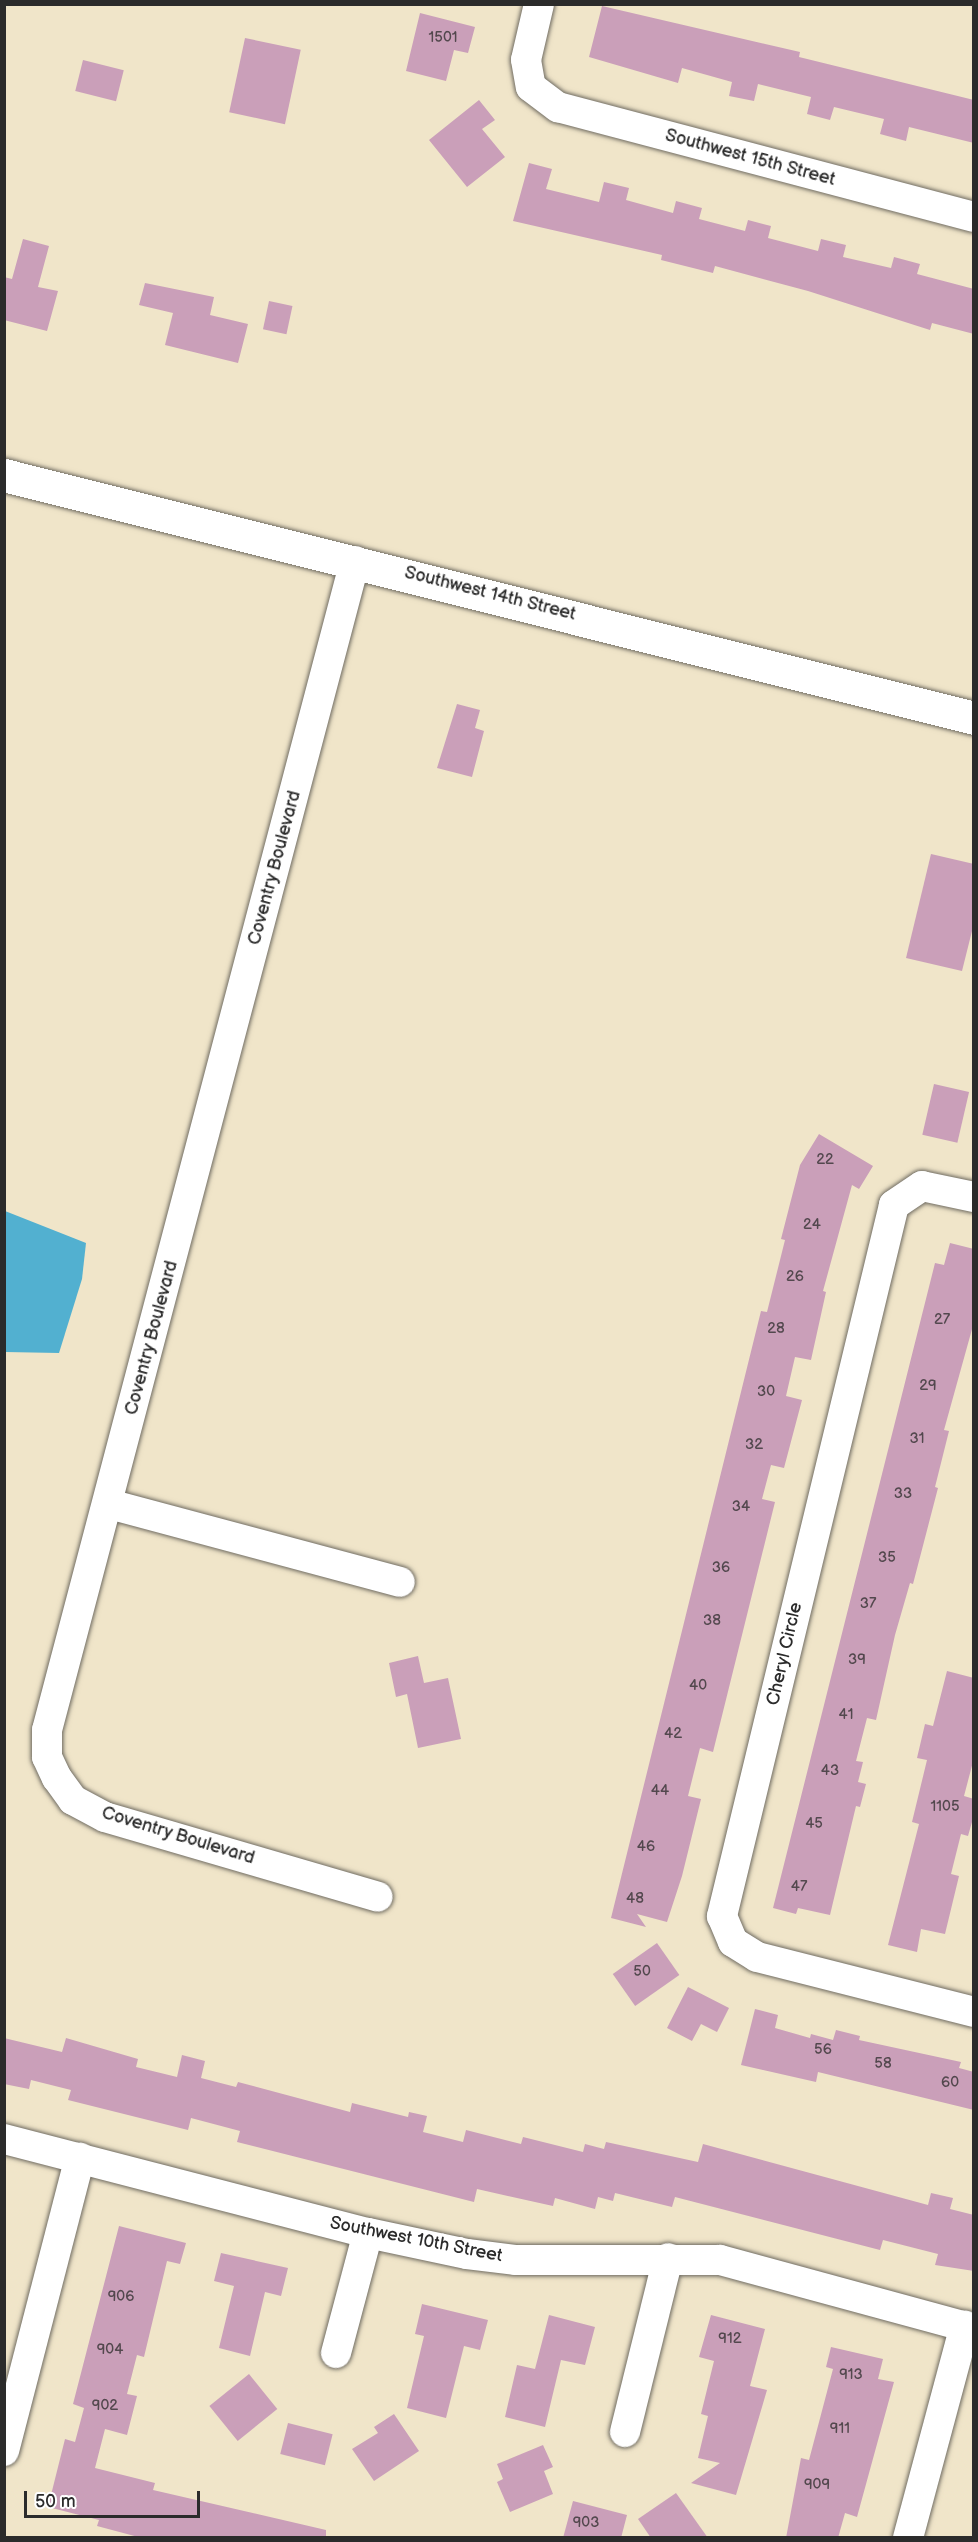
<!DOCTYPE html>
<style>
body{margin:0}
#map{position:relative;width:978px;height:2542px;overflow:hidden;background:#f0e5c9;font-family:"Balsamiq Sans",sans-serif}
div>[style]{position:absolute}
.water>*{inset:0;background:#52b0d0}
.building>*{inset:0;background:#ca9fb9;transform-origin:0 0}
.roads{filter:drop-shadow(0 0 2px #706c62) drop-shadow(0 0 2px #706c62)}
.minor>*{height:30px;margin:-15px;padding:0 15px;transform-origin:15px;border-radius:15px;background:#fff}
.major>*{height:33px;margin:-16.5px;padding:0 16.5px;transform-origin:16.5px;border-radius:16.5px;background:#fff}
span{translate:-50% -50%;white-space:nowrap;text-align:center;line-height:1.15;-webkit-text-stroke:6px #fff;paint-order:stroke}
.number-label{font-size:15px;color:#53484e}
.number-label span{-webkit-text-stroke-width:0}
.street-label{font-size:18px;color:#2b2b2b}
.frame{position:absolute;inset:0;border:6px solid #2b2b2b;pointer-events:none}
.scale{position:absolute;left:24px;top:2491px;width:176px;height:27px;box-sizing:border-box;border:3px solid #2b2b2b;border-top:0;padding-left:8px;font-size:18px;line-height:21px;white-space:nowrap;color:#2b2b2b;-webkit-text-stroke:4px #fff;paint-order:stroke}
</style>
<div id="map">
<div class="water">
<div style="clip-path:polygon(5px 1211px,86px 1243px,82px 1279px,59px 1353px,5px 1352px)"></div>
</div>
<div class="building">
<div style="clip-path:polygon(602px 6px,800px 52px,799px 57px,974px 100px,974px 143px,909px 127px,906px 141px,880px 134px,884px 119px,834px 107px,830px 120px,807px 114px,811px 97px,758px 84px,754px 101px,729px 96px,732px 82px,682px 68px,678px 83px,589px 57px)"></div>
<div style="clip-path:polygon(420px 13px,475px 27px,468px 53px,454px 50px,446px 81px,406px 71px)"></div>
<div style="left:245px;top:38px;width:57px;height:76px;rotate:12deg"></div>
<div style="left:83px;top:60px;width:42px;height:32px;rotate:14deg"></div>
<div style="clip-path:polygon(479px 100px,495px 120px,482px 129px,505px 157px,467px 187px,429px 140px)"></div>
<div style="clip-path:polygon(529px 163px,552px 169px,546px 189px,599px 202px,604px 182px,629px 188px,626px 200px,673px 213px,676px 201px,702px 208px,699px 219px,745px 231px,748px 220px,771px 226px,768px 238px,818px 251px,821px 239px,846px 245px,843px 257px,891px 268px,894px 257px,920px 264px,917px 274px,974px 289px,974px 334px,932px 323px,930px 330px,808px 291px,715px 266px,713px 273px,661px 260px,662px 255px,513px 221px)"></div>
<div style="clip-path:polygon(23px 239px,49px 246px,38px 287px,58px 291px,47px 331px,4px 320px,4px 277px,12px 279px)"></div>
<div style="clip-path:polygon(145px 283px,214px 297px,210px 315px,248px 324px,238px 363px,165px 345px,173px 313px,139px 305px)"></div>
<div style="left:269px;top:301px;width:24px;height:29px;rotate:12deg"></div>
<div style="clip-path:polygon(457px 704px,480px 710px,475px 728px,484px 731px,472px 777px,437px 768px)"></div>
<div style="clip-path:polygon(931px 854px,974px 864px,974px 923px,962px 971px,906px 958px)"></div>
<div style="left:934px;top:1084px;width:36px;height:52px;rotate:13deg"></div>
<div style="clip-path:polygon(819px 1134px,873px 1166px,859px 1189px,852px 1185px,823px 1291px,826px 1292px,811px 1360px,795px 1357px,786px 1396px,802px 1400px,784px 1468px,771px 1465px,762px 1499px,775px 1502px,713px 1752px,700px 1748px,688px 1796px,701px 1799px,682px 1876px,667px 1922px,637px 1914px,646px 1927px,611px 1918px,761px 1311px,767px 1312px,785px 1240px,781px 1239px,800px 1165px)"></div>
<div style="clip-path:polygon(950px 1243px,974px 1249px,974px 1322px,944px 1430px,949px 1431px,935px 1487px,938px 1488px,913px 1584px,910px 1583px,895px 1635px,876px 1720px,867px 1718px,856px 1761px,863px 1762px,858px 1782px,866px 1784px,860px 1807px,856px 1806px,830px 1915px,798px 1908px,796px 1914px,773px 1908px,935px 1263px,944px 1265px)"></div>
<div style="clip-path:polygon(418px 1656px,424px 1683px,448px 1678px,461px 1739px,418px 1748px,407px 1694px,396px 1697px,389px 1663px)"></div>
<div style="clip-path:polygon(947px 1671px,974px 1678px,974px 1758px,964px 1796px,974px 1799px,974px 1815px,968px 1836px,961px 1834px,951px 1874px,959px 1876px,945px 1934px,921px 1929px,917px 1952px,888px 1945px,919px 1824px,912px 1822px,927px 1760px,917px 1758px,925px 1724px,933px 1726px)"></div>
<div style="left:657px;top:1943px;width:39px;height:54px;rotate:55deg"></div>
<div style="clip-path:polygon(688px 1987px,729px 2008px,717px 2032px,701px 2024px,692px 2041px,667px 2028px)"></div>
<div style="clip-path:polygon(755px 2009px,778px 2015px,775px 2028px,810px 2038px,811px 2034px,833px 2040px,836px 2030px,860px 2036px,859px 2040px,961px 2062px,959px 2068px,974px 2072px,974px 2110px,818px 2072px,816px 2082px,741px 2065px)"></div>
<div style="clip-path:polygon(4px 2038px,62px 2052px,66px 2038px,138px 2059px,136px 2067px,177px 2077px,182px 2055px,205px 2061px,201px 2078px,236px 2087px,238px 2082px,350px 2112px,352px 2103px,408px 2117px,409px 2112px,427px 2116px,423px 2132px,463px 2142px,466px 2130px,521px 2144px,523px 2137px,583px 2152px,585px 2144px,604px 2149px,606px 2142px,698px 2162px,703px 2144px,928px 2205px,931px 2193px,953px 2198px,950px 2209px,974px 2215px,974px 2271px,935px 2265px,938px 2254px,883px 2240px,880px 2250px,675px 2197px,672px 2207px,615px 2193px,613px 2201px,598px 2197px,595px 2209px,555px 2198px,553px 2206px,477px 2189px,474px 2202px,237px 2142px,240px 2131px,191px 2118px,188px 2130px,68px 2100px,71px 2090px,31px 2080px,29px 2089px,4px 2084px)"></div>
<div style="clip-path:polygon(119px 2226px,186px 2243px,180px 2264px,167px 2261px,144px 2357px,137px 2355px,127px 2394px,137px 2396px,127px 2435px,105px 2429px,95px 2468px,155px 2483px,153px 2490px,326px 2530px,326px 2538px,142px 2538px,97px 2526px,99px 2520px,48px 2507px,65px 2439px,75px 2442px,84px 2408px,73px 2404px)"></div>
<div style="clip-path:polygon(221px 2253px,288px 2268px,281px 2296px,265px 2292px,250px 2356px,219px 2348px,234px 2286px,214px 2281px)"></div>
<div style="clip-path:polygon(422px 2304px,488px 2320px,480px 2350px,464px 2346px,446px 2418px,407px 2408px,424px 2336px,415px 2334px)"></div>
<div style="clip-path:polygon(549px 2315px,595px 2327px,585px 2365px,561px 2360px,545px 2427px,505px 2417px,517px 2365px,535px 2369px)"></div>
<div style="clip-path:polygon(711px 2315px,765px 2329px,750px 2386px,767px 2390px,736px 2495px,691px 2483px,720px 2463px,698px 2458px,708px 2416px,701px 2414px,714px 2361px,699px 2357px)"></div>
<div style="clip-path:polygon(831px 2347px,883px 2359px,878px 2379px,894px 2382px,857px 2517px,845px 2513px,838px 2538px,786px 2538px,801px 2458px,809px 2460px,833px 2369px,826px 2367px)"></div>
<div style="left:249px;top:2374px;width:45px;height:51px;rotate:51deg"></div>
<div style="clip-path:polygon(394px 2414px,419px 2451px,374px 2481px,352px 2449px,378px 2433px,374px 2427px)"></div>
<div style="left:288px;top:2423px;width:46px;height:32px;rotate:14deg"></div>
<div style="clip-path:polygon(543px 2445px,553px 2467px,544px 2471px,553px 2494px,510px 2512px,497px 2482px,503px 2479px,497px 2464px)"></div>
<div style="clip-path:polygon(676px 2493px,708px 2538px,651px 2538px,638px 2519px)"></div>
<div style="clip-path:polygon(573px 2501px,627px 2515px,621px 2538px,563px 2538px)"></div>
</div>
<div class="roads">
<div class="minor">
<div style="left:539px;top:4px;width:57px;rotate:103.1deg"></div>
<div style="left:526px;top:60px;width:27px;rotate:80deg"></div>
<div style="left:531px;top:87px;width:34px;rotate:37deg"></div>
<div style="left:558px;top:107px;width:430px;rotate:14.8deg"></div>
<div style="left:355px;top:561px;width:1209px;rotate:104.76deg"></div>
<div style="left:47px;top:1730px;width:27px;rotate:90deg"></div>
<div style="left:47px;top:1757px;width:23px;rotate:65deg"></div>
<div style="left:57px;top:1778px;width:27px;rotate:54deg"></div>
<div style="left:73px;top:1800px;width:36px;rotate:28deg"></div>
<div style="left:105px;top:1817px;width:284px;rotate:16.3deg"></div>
<div style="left:974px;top:1197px;width:53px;rotate:-168.1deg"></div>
<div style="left:922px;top:1186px;width:34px;rotate:146deg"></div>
<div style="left:894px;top:1205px;width:732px;rotate:103.6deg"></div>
<div style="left:722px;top:1916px;width:28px;rotate:67deg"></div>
<div style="left:733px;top:1942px;width:28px;rotate:32deg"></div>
<div style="left:757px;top:1957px;width:224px;rotate:14.2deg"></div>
<div style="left:109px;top:1504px;width:301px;rotate:15deg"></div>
<div style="left:4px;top:2139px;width:376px;rotate:14.5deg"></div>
<div style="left:368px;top:2233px;width:101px;rotate:12deg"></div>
<div style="left:467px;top:2254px;width:48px;rotate:7.1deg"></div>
<div style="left:515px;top:2260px;width:205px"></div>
<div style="left:720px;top:2260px;width:263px;rotate:15.2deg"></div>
<div style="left:336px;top:2353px;width:124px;rotate:-75.1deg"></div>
<div style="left:625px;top:2432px;width:179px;rotate:-76.1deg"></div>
<div style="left:4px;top:2451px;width:303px;rotate:-75.5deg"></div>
<div style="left:908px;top:2538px;width:220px;rotate:-75deg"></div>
</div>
<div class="major">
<div style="left:4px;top:475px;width:1000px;rotate:14.06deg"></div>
</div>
</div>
<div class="number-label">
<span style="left:443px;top:38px">1501</span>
<span style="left:825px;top:1160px">22</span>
<span style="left:812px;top:1225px">24</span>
<span style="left:795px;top:1277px">26</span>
<span style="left:942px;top:1320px">27</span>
<span style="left:776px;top:1329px">28</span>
<span style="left:928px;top:1386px">29</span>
<span style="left:766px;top:1392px">30</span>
<span style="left:917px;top:1439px">31</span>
<span style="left:754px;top:1445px">32</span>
<span style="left:903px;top:1494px">33</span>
<span style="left:741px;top:1507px">34</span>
<span style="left:887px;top:1558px">35</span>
<span style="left:721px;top:1568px">36</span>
<span style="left:868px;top:1604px">37</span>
<span style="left:712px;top:1621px">38</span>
<span style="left:857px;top:1660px">39</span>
<span style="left:698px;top:1686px">40</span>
<span style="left:846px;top:1715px">41</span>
<span style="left:673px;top:1734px">42</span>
<span style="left:830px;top:1771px">43</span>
<span style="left:660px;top:1791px">44</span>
<span style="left:945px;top:1807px">1105</span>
<span style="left:814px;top:1824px">45</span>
<span style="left:646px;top:1847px">46</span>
<span style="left:799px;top:1887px">47</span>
<span style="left:635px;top:1899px">48</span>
<span style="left:642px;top:1972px">50</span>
<span style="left:823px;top:2050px">56</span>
<span style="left:883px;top:2064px">58</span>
<span style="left:950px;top:2083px">60</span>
<span style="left:121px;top:2297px">906</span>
<span style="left:730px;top:2339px">912</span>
<span style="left:110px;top:2350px">904</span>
<span style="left:851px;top:2375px">913</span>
<span style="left:105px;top:2406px">902</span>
<span style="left:840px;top:2429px">911</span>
<span style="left:817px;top:2485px">909</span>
<span style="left:586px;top:2523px">903</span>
</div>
<div class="street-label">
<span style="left:750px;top:158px;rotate:15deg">Southwest 15th Street</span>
<span style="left:490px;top:594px;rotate:14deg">Southwest 14th Street</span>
<span style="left:275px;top:868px;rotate:-75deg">Coventry Boulevard</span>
<span style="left:152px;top:1338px;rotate:-75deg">Coventry Boulevard</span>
<span style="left:785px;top:1654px;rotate:-77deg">Cheryl Circle</span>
<span style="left:178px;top:1836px;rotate:17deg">Coventry Boulevard</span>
<span style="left:416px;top:2240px;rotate:11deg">Southwest 10th Street</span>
</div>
<div class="frame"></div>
<div class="scale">50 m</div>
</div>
